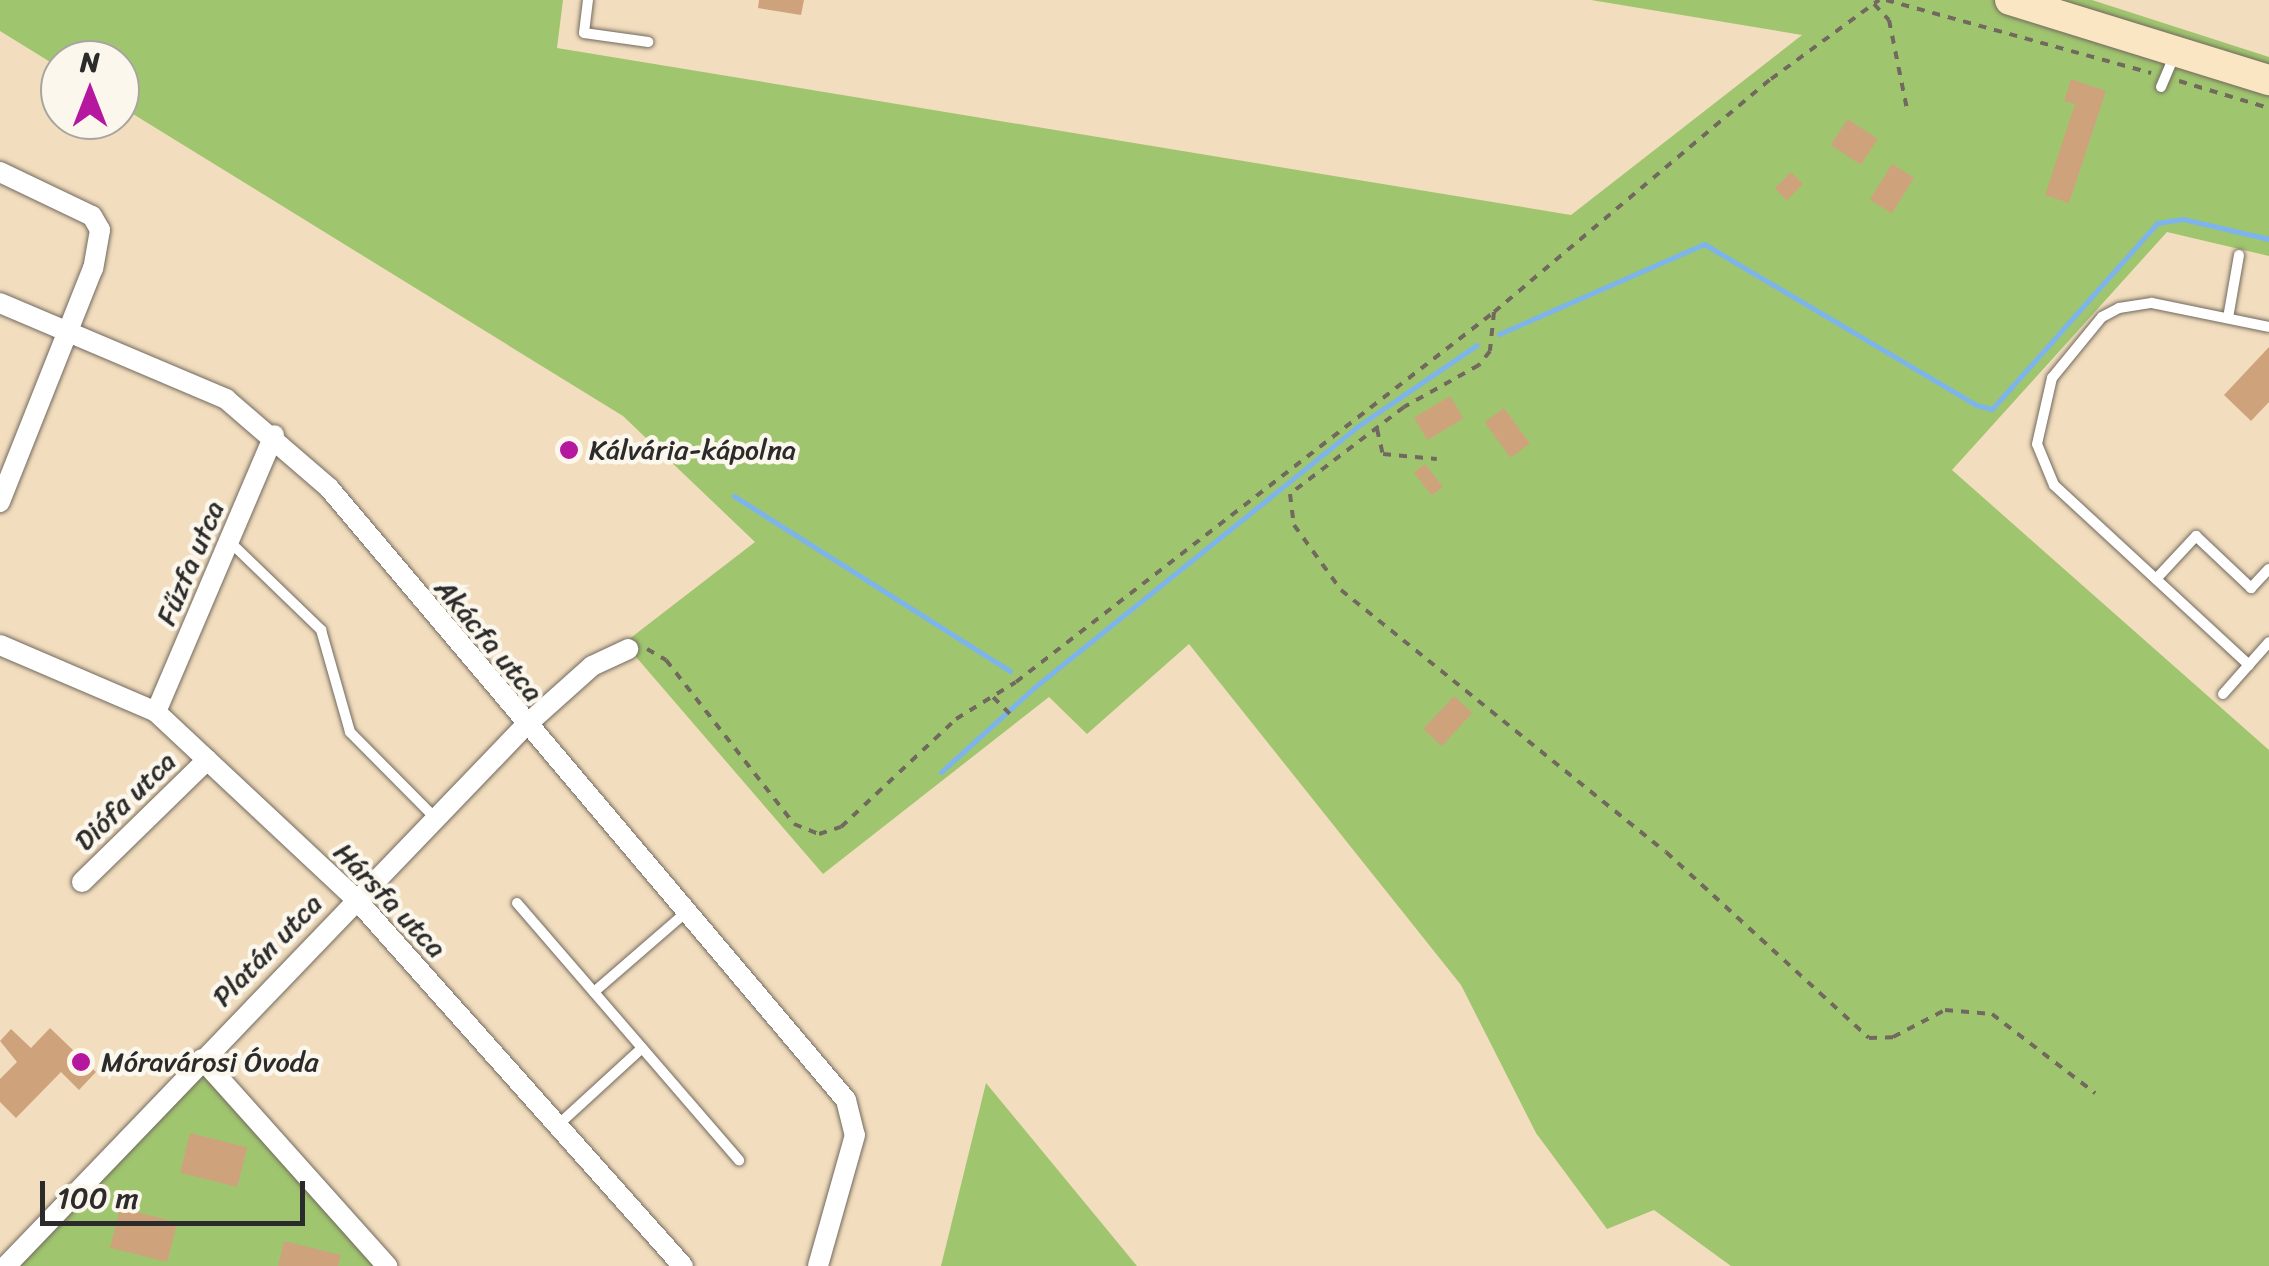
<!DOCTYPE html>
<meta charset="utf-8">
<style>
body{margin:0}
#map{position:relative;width:2269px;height:1266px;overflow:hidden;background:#f2ddbe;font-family:Sriracha,sans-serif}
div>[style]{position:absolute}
.green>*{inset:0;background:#a0c56f}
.stream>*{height:5px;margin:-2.5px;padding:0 2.5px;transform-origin:2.5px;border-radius:2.5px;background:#7cb4eb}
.building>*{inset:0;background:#cea37b;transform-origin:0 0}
.path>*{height:4px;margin-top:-2px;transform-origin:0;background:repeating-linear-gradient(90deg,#71695e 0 8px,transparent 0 16px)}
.roads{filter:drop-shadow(0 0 2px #71695e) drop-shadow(0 0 2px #71695e)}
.service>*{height:10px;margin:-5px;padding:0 5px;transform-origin:5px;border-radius:5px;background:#fff}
.minor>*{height:20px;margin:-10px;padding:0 10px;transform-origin:10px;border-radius:10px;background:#fff}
.secondary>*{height:30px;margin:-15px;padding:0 15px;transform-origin:15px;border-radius:15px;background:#fbe6c4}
.dots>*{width:28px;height:28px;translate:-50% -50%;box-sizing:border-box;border:5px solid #fbf7ec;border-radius:50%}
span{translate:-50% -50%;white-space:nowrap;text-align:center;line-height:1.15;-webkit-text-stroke:9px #fbf7ec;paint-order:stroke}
.poi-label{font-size:28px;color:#2b2b2b}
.left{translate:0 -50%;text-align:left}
.street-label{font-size:28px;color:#2b2b2b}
.north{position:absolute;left:40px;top:40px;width:100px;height:100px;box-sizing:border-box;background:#fbf7ec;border:2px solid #a8a59f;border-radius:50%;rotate:0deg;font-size:28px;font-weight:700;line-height:40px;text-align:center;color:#2b2b2b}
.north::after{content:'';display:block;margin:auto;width:35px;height:45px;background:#b5179e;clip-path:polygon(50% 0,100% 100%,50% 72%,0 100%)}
.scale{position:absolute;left:40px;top:1181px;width:265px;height:45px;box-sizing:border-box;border:5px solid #2b2b2b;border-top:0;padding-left:12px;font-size:30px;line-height:35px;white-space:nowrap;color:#2b2b2b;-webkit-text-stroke:8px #fbf7ec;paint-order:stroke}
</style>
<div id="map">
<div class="green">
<div style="clip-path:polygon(0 0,563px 0,557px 48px,1571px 215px,1802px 35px,1591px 0,2092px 0,2269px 57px,2269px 256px,2167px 232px,1952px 470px,2269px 750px,2269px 1266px,1731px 1266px,1654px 1210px,1607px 1229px,1536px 1133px,1461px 985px,1189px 644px,1087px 734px,1049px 697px,823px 874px,624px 643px,755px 542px,623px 416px,120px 106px,120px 60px,60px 60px,60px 68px,0 31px)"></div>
<div style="clip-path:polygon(202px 1059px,387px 1266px,6px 1266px)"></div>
<div style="clip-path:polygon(986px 1083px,1137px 1266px,941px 1266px)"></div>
</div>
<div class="stream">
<div style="left:1499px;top:334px;width:224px;rotate:-23.7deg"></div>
<div style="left:1704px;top:244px;width:316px;rotate:30.6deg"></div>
<div style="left:1976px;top:405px;width:16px;rotate:14deg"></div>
<div style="left:1992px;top:409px;width:249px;rotate:-48.4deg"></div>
<div style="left:2157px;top:223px;width:26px;rotate:-9deg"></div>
<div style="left:2183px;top:219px;width:88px;rotate:13.1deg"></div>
<div style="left:734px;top:496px;width:327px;rotate:32.4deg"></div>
<div style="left:941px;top:772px;width:128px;rotate:-42.2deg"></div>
<div style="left:1036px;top:686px;width:417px;rotate:-38.9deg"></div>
<div style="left:1361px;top:424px;width:140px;rotate:-34.3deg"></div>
</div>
<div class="building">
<div style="clip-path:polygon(759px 0,804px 0,801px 15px,758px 8px)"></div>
<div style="clip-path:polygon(2071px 79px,2106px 91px,2069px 203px,2045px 195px,2075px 104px,2064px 101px)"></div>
<div style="left:1848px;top:119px;width:36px;height:31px;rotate:34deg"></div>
<div style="left:1892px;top:164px;width:26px;height:42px;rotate:32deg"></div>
<div style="left:1791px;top:172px;width:17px;height:23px;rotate:45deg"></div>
<div style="clip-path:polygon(2269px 347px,2269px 402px,2251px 421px,2224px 395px)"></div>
<div style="left:1450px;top:396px;width:26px;height:42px;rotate:59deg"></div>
<div style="left:1504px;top:408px;width:44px;height:24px;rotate:54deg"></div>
<div style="left:1425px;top:464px;width:29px;height:14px;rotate:52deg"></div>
<div style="left:1454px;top:696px;width:25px;height:45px;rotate:43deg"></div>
<div style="clip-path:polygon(50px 1028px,96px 1072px,79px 1090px,61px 1072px,16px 1118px,0 1102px,0 1079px,17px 1062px,0 1041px,11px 1029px,31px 1048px)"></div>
<div style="left:190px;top:1133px;width:59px;height:41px;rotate:14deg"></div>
<div style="left:120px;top:1208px;width:59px;height:41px;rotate:14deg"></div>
<div style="clip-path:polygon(284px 1241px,341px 1255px,338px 1266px,278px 1266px)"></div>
</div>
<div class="path">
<div style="left:1886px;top:0;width:275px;rotate:15.4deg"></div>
<div style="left:1874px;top:4px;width:22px;rotate:47deg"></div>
<div style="left:1889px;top:20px;width:91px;rotate:78.6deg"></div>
<div style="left:2179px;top:81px;width:94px;rotate:16.7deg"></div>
<div style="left:1494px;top:312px;width:39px;rotate:96deg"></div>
<div style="left:1490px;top:351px;width:18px;rotate:128deg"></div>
<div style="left:1479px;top:365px;width:86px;rotate:150.8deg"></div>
<div style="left:1404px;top:407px;width:143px;rotate:142.7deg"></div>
<div style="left:1290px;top:494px;width:31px;rotate:83deg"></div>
<div style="left:1294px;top:525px;width:80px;rotate:54.1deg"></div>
<div style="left:1341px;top:590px;width:417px;rotate:38.9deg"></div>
<div style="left:1666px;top:852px;width:275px;rotate:42.5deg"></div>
<div style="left:1869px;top:1038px;width:24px;rotate:-2deg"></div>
<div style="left:1893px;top:1037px;width:59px;rotate:-27.4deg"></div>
<div style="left:1945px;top:1010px;width:47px;rotate:4.9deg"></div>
<div style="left:1992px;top:1014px;width:130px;rotate:37.5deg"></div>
<div style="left:1377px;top:429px;width:26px;rotate:77deg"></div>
<div style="left:1383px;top:454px;width:54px;rotate:5.3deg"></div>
<div style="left:647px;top:649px;width:22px;rotate:30deg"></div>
<div style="left:666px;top:660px;width:208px;rotate:52deg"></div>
<div style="left:794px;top:824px;width:27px;rotate:22deg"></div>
<div style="left:819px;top:834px;width:23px;rotate:-18deg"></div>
<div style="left:841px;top:827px;width:158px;rotate:-43.2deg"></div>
<div style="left:956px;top:719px;width:70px;rotate:-31.7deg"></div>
<div style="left:1016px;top:682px;width:604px;rotate:-37.74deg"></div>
<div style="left:1494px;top:312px;width:362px;rotate:-40.1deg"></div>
<div style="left:1771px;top:79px;width:134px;rotate:-36.2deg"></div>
<div style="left:993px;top:697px;width:27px;rotate:45deg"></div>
</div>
<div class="roads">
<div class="service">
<div style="left:588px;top:0;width:33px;rotate:97deg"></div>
<div style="left:584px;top:33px;width:65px;rotate:8deg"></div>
<div style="left:2161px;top:87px;width:36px;rotate:-67deg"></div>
<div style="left:2228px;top:318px;width:64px;rotate:-80.1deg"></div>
<div style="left:230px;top:542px;width:127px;rotate:44deg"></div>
<div style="left:321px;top:630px;width:106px;rotate:74.1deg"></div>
<div style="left:350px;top:732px;width:120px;rotate:45.3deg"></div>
<div style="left:2156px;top:579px;width:59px;rotate:-47.1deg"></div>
<div style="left:2196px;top:536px;width:76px;rotate:43.4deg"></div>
<div style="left:2251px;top:588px;width:26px;rotate:-47deg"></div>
<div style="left:2249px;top:665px;width:265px;rotate:-137.3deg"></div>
<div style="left:2054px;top:485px;width:44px;rotate:-112.5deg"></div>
<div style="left:2037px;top:444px;width:68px;rotate:-77.2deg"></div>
<div style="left:2052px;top:378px;width:79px;rotate:-50.7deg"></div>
<div style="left:2102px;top:317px;width:19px;rotate:-28deg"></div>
<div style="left:2119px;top:308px;width:33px;rotate:-9deg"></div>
<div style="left:2152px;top:303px;width:119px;rotate:11.6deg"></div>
<div style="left:2223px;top:694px;width:69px;rotate:-48.5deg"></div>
<div style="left:517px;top:903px;width:340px;rotate:49.2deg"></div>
<div style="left:594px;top:992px;width:118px;rotate:-40.9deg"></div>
<div style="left:558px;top:1125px;width:114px;rotate:-42.5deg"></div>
</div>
<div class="minor">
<div style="left:0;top:172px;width:102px;rotate:25.6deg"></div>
<div style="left:92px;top:216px;width:16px;rotate:60deg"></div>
<div style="left:100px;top:230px;width:39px;rotate:100deg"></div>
<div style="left:93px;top:268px;width:252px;rotate:111.7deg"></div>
<div style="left:0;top:303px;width:246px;rotate:23deg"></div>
<div style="left:226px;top:399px;width:136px;rotate:40.8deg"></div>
<div style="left:329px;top:488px;width:801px;rotate:49.81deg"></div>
<div style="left:846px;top:1100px;width:36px;rotate:76deg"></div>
<div style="left:855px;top:1135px;width:136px;rotate:105.8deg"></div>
<div style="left:0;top:645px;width:170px;rotate:23.2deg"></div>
<div style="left:156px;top:712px;width:272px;rotate:43.1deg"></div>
<div style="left:355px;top:898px;width:493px;rotate:48.3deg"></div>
<div style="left:156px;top:712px;width:301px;rotate:-66.9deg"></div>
<div style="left:82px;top:882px;width:175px;rotate:-44.3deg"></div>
<div style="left:202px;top:1059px;width:278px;rotate:48.2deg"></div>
<div style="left:6px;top:1266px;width:749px;rotate:-46.14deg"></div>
<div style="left:525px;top:726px;width:90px;rotate:-41.8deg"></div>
<div style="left:592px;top:666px;width:40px;rotate:-25deg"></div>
</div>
<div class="secondary">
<div style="left:2010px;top:0;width:271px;rotate:17.2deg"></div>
</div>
</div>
<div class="dots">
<div style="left:569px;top:450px;background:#b5179e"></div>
<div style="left:81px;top:1062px;background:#b5179e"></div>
</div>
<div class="poi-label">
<span class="left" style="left:589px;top:450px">Kálvária-kápolna</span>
<span class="left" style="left:101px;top:1062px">Móravárosi Óvoda</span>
</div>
<div class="street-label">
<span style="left:190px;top:563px;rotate:-67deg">Fűzfa utca</span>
<span style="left:489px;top:640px;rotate:50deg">Akácfa utca</span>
<span style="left:125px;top:801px;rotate:-44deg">Diófa utca</span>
<span style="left:390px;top:900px;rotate:46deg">Hársfa utca</span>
<span style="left:267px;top:950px;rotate:-46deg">Platán utca</span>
</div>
<div class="north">N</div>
<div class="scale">100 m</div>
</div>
